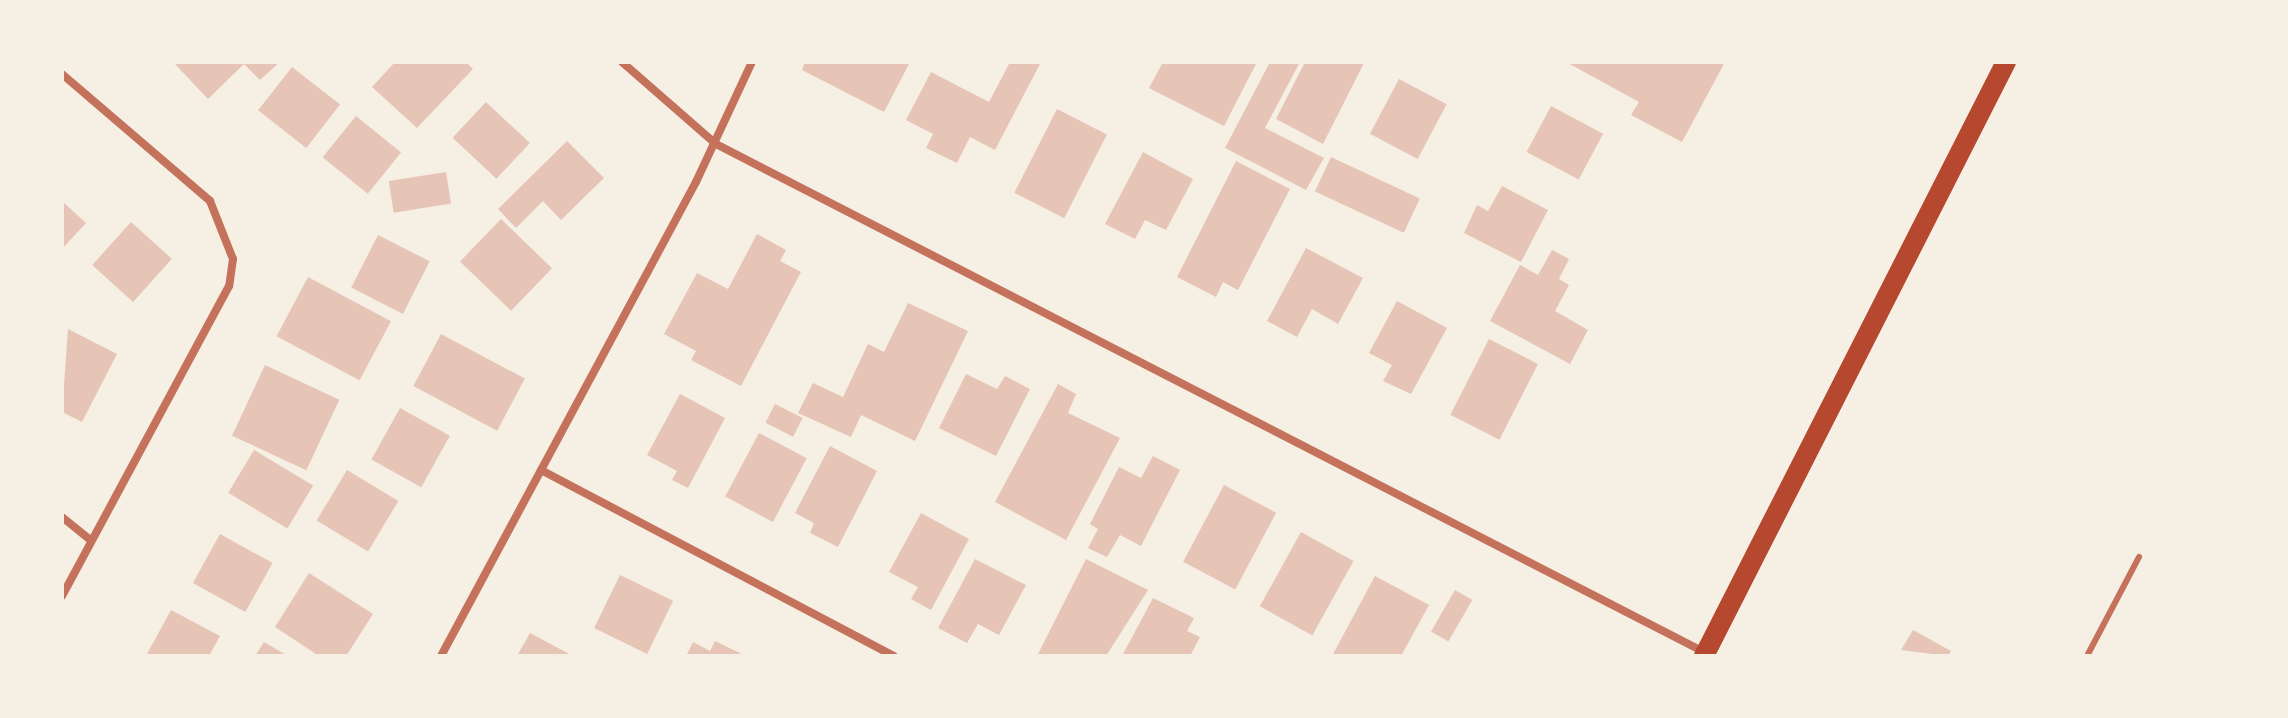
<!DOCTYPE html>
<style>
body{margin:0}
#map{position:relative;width:2288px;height:718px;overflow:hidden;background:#f6efe4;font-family:"Titillium Web",sans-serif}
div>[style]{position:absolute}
.building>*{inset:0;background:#e6c5b7;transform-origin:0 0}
.service>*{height:6px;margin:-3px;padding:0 3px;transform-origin:3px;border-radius:3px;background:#c5725c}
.minor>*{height:8px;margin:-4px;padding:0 4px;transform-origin:4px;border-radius:4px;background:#c5725c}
.primary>*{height:20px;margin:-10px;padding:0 10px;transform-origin:10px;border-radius:10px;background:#b5482f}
span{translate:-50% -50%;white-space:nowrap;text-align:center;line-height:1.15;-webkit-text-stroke:6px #f6efe4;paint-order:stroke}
.frame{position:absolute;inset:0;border:64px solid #f6efe4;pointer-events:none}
</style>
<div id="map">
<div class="building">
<div style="clip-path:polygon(173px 62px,280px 62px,260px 80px,244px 64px,208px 99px)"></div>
<div style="clip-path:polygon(395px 62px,466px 62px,473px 69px,417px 128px,372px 87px)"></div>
<div style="clip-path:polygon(805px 62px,910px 62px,884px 112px,802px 70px)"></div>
<div style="clip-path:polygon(1010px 62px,1041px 62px,995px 150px,970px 137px,957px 163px,926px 148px,933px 134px,906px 120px,931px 72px,989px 102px)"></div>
<div style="clip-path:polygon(1163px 62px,1257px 62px,1224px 126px,1149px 88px)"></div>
<div style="clip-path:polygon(1270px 62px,1300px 62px,1265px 128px,1324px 158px,1306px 190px,1225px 148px)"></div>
<div style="clip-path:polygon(1305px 62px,1364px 63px,1323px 144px,1276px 119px)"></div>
<div style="clip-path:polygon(1566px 62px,1725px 62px,1682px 142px,1631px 115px,1639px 102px)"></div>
<div style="left:292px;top:67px;width:61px;height:55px;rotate:38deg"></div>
<div style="left:1399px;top:79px;width:54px;height:62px;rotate:28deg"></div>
<div style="left:486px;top:102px;width:60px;height:49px;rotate:43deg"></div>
<div style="left:1551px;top:106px;width:59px;height:52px;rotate:28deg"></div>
<div style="left:1057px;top:109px;width:56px;height:94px;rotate:27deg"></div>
<div style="left:356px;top:116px;width:58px;height:53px;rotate:39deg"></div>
<div style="clip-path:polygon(567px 141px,604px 178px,561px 220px,543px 201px,516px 228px,498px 209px)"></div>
<div style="clip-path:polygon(1143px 152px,1193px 179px,1166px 230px,1145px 220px,1135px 239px,1105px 224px)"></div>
<div style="left:1331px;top:157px;width:98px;height:38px;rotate:25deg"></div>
<div style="clip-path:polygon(1236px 161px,1290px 189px,1238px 290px,1223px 282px,1216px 297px,1177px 277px)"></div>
<div style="left:446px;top:172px;width:32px;height:58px;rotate:81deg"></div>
<div style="clip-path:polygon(1502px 186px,1548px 210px,1521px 262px,1464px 233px,1477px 205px,1488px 211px)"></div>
<div style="clip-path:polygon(62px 201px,86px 223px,62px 249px)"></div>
<div style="left:501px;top:219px;width:71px;height:59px;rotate:44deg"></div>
<div style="left:131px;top:222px;width:55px;height:58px;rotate:42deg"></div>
<div style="clip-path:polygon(757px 234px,786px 250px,780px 261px,801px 272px,741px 386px,691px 360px,696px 351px,664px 334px,697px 273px,728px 289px)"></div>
<div style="left:378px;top:235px;width:58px;height:59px;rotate:27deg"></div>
<div style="clip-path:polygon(1306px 248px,1363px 278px,1338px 324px,1312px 309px,1297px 337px,1267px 321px)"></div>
<div style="clip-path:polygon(1552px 250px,1569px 259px,1559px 279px,1569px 285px,1555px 311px,1588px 330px,1570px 364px,1490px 321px,1520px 265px,1538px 275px)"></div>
<div style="left:308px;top:277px;width:94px;height:67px;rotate:28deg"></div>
<div style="clip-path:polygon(1397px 301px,1447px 328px,1411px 394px,1383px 381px,1392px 365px,1369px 353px)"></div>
<div style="clip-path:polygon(908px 303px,968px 331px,915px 441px,861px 415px,851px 437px,798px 413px,813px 383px,843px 397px,868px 344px,884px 352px)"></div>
<div style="clip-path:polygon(68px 329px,117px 354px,82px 422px,62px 412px)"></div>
<div style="left:441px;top:334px;width:95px;height:59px;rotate:28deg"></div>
<div style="left:1489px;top:339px;width:55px;height:85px;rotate:27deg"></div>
<div style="left:265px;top:365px;width:82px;height:78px;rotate:25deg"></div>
<div style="clip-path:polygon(966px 374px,997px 389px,1005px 376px,1030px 389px,996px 456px,939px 428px)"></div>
<div style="clip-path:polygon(1058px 384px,1076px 394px,1068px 413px,1120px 438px,1066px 540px,995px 502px)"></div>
<div style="clip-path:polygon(680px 394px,725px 418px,688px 488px,672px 480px,677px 471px,647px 455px)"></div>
<div style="left:775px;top:404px;width:31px;height:21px;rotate:27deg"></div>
<div style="left:400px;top:408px;width:57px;height:59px;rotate:29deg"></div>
<div style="left:759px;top:433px;width:54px;height:72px;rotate:28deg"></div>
<div style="clip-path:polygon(830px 446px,877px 471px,838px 547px,810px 533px,814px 523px,795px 513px)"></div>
<div style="left:254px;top:450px;width:69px;height:50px;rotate:31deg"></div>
<div style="clip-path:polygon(1153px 456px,1180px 470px,1141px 546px,1120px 535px,1107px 557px,1088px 548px,1098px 529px,1090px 524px,1119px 467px,1141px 478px)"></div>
<div style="left:347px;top:470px;width:60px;height:59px;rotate:31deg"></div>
<div style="left:1224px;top:485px;width:59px;height:87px;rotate:28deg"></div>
<div style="clip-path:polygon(921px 513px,969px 539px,931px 610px,911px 599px,918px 587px,889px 572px)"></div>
<div style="left:1301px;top:532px;width:60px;height:85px;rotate:29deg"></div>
<div style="left:220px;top:534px;width:60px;height:56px;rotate:29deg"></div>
<div style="clip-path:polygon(975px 559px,1026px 585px,999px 635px,978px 624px,967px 643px,938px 628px)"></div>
<div style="clip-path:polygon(1086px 559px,1148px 590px,1106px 656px,1037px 656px)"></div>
<div style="clip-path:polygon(309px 573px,373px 614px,346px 656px,319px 656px,275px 627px)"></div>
<div style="left:620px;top:575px;width:59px;height:59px;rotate:26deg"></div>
<div style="clip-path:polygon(1375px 576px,1429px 605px,1401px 656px,1332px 656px)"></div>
<div style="left:1455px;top:590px;width:20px;height:48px;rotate:30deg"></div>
<div style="clip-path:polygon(1153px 598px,1194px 618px,1187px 631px,1200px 637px,1190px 656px,1122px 656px)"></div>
<div style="clip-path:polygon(171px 610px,220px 636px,209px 656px,147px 654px)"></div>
<div style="clip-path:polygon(1913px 630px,1951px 651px,1948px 656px,1901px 650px)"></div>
<div style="clip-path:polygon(530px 633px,573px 656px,517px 656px)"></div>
<div style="clip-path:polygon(715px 641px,746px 656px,686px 656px,693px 642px,710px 651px)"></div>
<div style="clip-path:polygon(264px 642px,288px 656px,255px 656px)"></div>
</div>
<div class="service">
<div style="left:2087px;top:656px;width:112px;rotate:-62.3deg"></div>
</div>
<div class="minor">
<div style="left:622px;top:62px;width:125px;rotate:41.1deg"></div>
<div style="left:716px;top:144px;width:1111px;rotate:27.21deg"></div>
<div style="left:62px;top:74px;width:195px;rotate:40.6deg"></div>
<div style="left:210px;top:201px;width:62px;rotate:68.4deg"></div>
<div style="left:233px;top:259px;width:27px;rotate:98deg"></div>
<div style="left:229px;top:286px;width:352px;rotate:118.3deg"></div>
<div style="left:541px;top:470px;width:399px;rotate:27.8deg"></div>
<div style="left:62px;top:517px;width:36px;rotate:39deg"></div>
<div style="left:441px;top:656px;width:538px;rotate:-61.72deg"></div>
<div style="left:696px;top:182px;width:132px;rotate:-65deg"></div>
</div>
<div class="primary">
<div style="left:1704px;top:656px;width:666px;rotate:-63.05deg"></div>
</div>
<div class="frame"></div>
</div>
